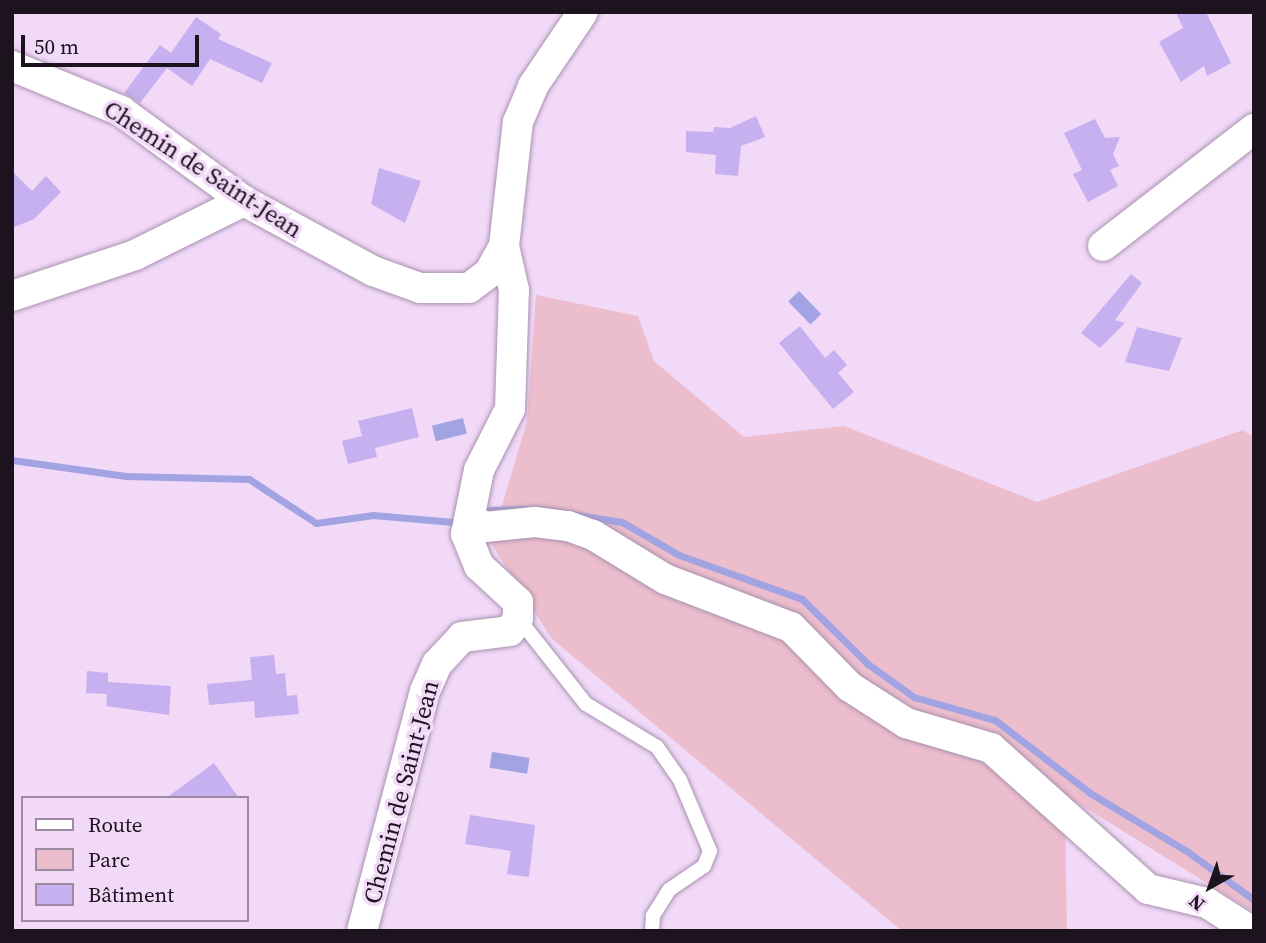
<!DOCTYPE html>
<meta charset="utf-8">
<style>
body{margin:0}
#map{position:relative;width:1266px;height:943px;overflow:hidden;background:#f1d9f7;font-family:"Source Serif 4",serif}
div>[style]{position:absolute}
.green>*{inset:0;background:#ecbdcc}
.water>*{inset:0;background:#a1a3e2;transform-origin:0 0}
.stream>*{height:7px;margin:-3.5px;padding:0 3.5px;transform-origin:3.5px;border-radius:3.5px;background:#a1a3e2}
.building>*{inset:0;background:#c7b0ef}
.roads{filter:drop-shadow(0 0 2px #a992af) drop-shadow(0 0 2px #a992af)}
.service>*{height:14px;margin:-7px;padding:0 7px;transform-origin:7px;border-radius:7px;background:#fff}
.minor>*{height:30px;margin:-15px;padding:0 15px;transform-origin:15px;border-radius:15px;background:#fff}
span{translate:-50% -50%;white-space:nowrap;text-align:center;line-height:1.15;-webkit-text-stroke:7px #f1d9f7;paint-order:stroke}
.street-label{font-size:24px;color:#1c131e}
.frame{position:absolute;inset:0;border:14px solid #1c131e;pointer-events:none}
.legend{position:absolute;left:21px;top:796px;width:228px;height:126px;box-sizing:border-box;background:#f1d9f7;border:2px solid #9c8aa0;margin:0;padding:9px 12px;list-style:none;font-size:21px;color:#1c131e}
.legend li{display:flex;align-items:center;gap:14px;height:35px}
.legend b{width:35px;border:2px solid #9c8aa0}
.north{position:absolute;left:1175px;top:852px;width:70px;height:70px;-webkit-text-stroke:5px #f1d9f7;paint-order:stroke;rotate:220deg;font-size:19px;font-weight:700;line-height:28px;text-align:center;color:#1c131e}
.north::after{content:'';display:block;margin:auto;width:24px;height:32px;background:#1c131e;clip-path:polygon(50% 0,100% 100%,50% 72%,0 100%)}
.scale{position:absolute;left:21px;top:35px;width:178px;height:32px;box-sizing:border-box;border:4px solid #1c131e;border-top:0;padding-left:9px;font-size:21px;line-height:24px;white-space:nowrap;color:#1c131e;-webkit-text-stroke:5px #f1d9f7;paint-order:stroke}
</style>
<div id="map">
<div class="green">
<div style="clip-path:polygon(536px 295px,638px 316px,654px 361px,744px 437px,844px 426px,1037px 502px,1243px 430px,1254px 438px,1254px 912px,1076px 802px,1065px 817px,1067px 931px,902px 931px,552px 639px,491px 543px,527px 421px)"></div>
</div>
<div class="water">
<div style="left:799px;top:291px;width:32px;height:15px;rotate:46deg"></div>
<div style="left:463px;top:418px;width:16px;height:32px;rotate:76deg"></div>
<div style="left:492px;top:752px;width:38px;height:16px;rotate:9deg"></div>
</div>
<div class="stream">
<div style="left:12px;top:460px;width:115px;rotate:8deg"></div>
<div style="left:126px;top:476px;width:123px;rotate:1.4deg"></div>
<div style="left:249px;top:479px;width:80px;rotate:33.3deg"></div>
<div style="left:316px;top:523px;width:58px;rotate:-8deg"></div>
<div style="left:373px;top:515px;width:80px;rotate:5deg"></div>
<div style="left:539px;top:509px;width:84px;rotate:8.9deg"></div>
<div style="left:622px;top:522px;width:66px;rotate:30.1deg"></div>
<div style="left:679px;top:555px;width:131px;rotate:19.7deg"></div>
<div style="left:802px;top:599px;width:93px;rotate:44.6deg"></div>
<div style="left:868px;top:664px;width:57px;rotate:35.7deg"></div>
<div style="left:914px;top:697px;width:84px;rotate:15.9deg"></div>
<div style="left:995px;top:720px;width:120px;rotate:37.5deg"></div>
<div style="left:1090px;top:793px;width:114px;rotate:31deg"></div>
<div style="left:1188px;top:852px;width:82px;rotate:36deg"></div>
<div style="left:490px;top:510px;width:34px;rotate:-2deg"></div>
</div>
<div class="building">
<div style="clip-path:polygon(1176px 12px,1206px 12px,1231px 63px,1207px 76px,1204px 66px,1181px 82px,1159px 42px,1183px 28px)"></div>
<div style="clip-path:polygon(196px 17px,221px 34px,218px 39px,272px 63px,262px 83px,210px 59px,192px 86px,167px 68px,140px 103px,124px 93px,160px 45px,171px 53px)"></div>
<div style="clip-path:polygon(756px 116px,765px 137px,741px 146px,738px 176px,715px 174px,716px 155px,686px 152px,686px 131px,713px 132px,714px 127px,730px 128px)"></div>
<div style="clip-path:polygon(1095px 119px,1105px 138px,1120px 137px,1113px 154px,1119px 166px,1110px 170px,1118px 186px,1088px 202px,1073px 174px,1082px 170px,1064px 133px)"></div>
<div style="clip-path:polygon(379px 168px,421px 181px,405px 223px,371px 204px)"></div>
<div style="clip-path:polygon(12px 171px,32px 191px,46px 176px,61px 192px,34px 219px,12px 228px)"></div>
<div style="clip-path:polygon(1131px 274px,1142px 283px,1115px 320px,1125px 323px,1100px 348px,1081px 333px)"></div>
<div style="clip-path:polygon(800px 326px,825px 358px,834px 350px,847px 365px,838px 373px,854px 392px,833px 409px,779px 343px)"></div>
<div style="clip-path:polygon(1137px 327px,1182px 338px,1169px 371px,1125px 362px)"></div>
<div style="clip-path:polygon(412px 408px,419px 437px,375px 448px,377px 457px,348px 464px,342px 441px,362px 436px,358px 421px)"></div>
<div style="clip-path:polygon(274px 655px,276px 674px,285px 673px,287px 696px,297px 695px,299px 714px,255px 718px,254px 701px,209px 705px,207px 684px,252px 680px,250px 657px)"></div>
<div style="clip-path:polygon(87px 671px,108px 673px,108px 682px,171px 686px,169px 715px,106px 706px,107px 694px,86px 693px)"></div>
<div style="clip-path:polygon(214px 763px,239px 798px,166px 798px)"></div>
<div style="clip-path:polygon(470px 815px,535px 825px,529px 877px,507px 874px,511px 851px,465px 844px)"></div>
</div>
<div class="roads">
<div class="service">
<div style="left:518px;top:618px;width:110px;rotate:51.7deg"></div>
<div style="left:586px;top:704px;width:83px;rotate:31.2deg"></div>
<div style="left:657px;top:747px;width:40px;rotate:55.1deg"></div>
<div style="left:680px;top:780px;width:77px;rotate:67.1deg"></div>
<div style="left:710px;top:851px;width:16px;rotate:112deg"></div>
<div style="left:704px;top:866px;width:42px;rotate:145.6deg"></div>
<div style="left:669px;top:890px;width:31px;rotate:122deg"></div>
<div style="left:653px;top:916px;width:15px;rotate:94deg"></div>
</div>
<div class="minor">
<div style="left:12px;top:66px;width:118px;rotate:22.4deg"></div>
<div style="left:121px;top:111px;width:152px;rotate:36.2deg"></div>
<div style="left:244px;top:201px;width:147px;rotate:28.5deg"></div>
<div style="left:373px;top:271px;width:50px;rotate:19.9deg"></div>
<div style="left:420px;top:288px;width:49px"></div>
<div style="left:469px;top:288px;width:25px;rotate:-37deg"></div>
<div style="left:489px;top:273px;width:31px;rotate:-61deg"></div>
<div style="left:1103px;top:246px;width:191px;rotate:-37.8deg"></div>
<div style="left:12px;top:296px;width:130px;rotate:-18.4deg"></div>
<div style="left:135px;top:255px;width:122px;rotate:-26.4deg"></div>
<div style="left:471px;top:519px;width:16px;rotate:30deg"></div>
<div style="left:485px;top:527px;width:50px;rotate:-5.7deg"></div>
<div style="left:535px;top:522px;width:33px;rotate:7deg"></div>
<div style="left:568px;top:526px;width:27px;rotate:20deg"></div>
<div style="left:593px;top:535px;width:84px;rotate:31.4deg"></div>
<div style="left:665px;top:579px;width:135px;rotate:20.9deg"></div>
<div style="left:791px;top:627px;width:84px;rotate:45.5deg"></div>
<div style="left:850px;top:687px;width:67px;rotate:32.7deg"></div>
<div style="left:906px;top:723px;width:89px;rotate:16.4deg"></div>
<div style="left:991px;top:748px;width:211px;rotate:41.9deg"></div>
<div style="left:1148px;top:889px;width:61px;rotate:13.3deg"></div>
<div style="left:1207px;top:903px;width:52px;rotate:32.5deg"></div>
<div style="left:362px;top:931px;width:248px;rotate:-75.3deg"></div>
<div style="left:425px;top:691px;width:30px;rotate:-66deg"></div>
<div style="left:437px;top:664px;width:37px;rotate:-47deg"></div>
<div style="left:462px;top:637px;width:48px;rotate:-7.1deg"></div>
<div style="left:510px;top:631px;width:15px;rotate:-58deg"></div>
<div style="left:518px;top:618px;width:16px;rotate:-90deg"></div>
<div style="left:518px;top:602px;width:53px;rotate:-137.3deg"></div>
<div style="left:479px;top:566px;width:35px;rotate:-112deg"></div>
<div style="left:466px;top:534px;width:65px;rotate:-78.5deg"></div>
<div style="left:479px;top:470px;width:68px;rotate:-63.1deg"></div>
<div style="left:510px;top:409px;width:119px;rotate:-88.1deg"></div>
<div style="left:514px;top:290px;width:45px;rotate:-102.8deg"></div>
<div style="left:504px;top:246px;width:125px;rotate:-83.6deg"></div>
<div style="left:518px;top:122px;width:39px;rotate:-67deg"></div>
<div style="left:533px;top:86px;width:89px;rotate:-56deg"></div>
</div>
</div>
<div class="street-label">
<span style="left:203px;top:169px;rotate:33deg">Chemin de Saint-Jean</span>
<span style="left:401px;top:792px;rotate:-75deg">Chemin de Saint-Jean</span>
</div>
<div class="frame"></div>
<ul class="legend">
<li><b style="height:9px;background:#fff"></b>Route</li>
<li><b style="height:19px;background:#ecbdcc"></b>Parc</li>
<li><b style="height:19px;background:#c7b0ef"></b>Bâtiment</li>
</ul>
<div class="north">N</div>
<div class="scale">50 m</div>
</div>
